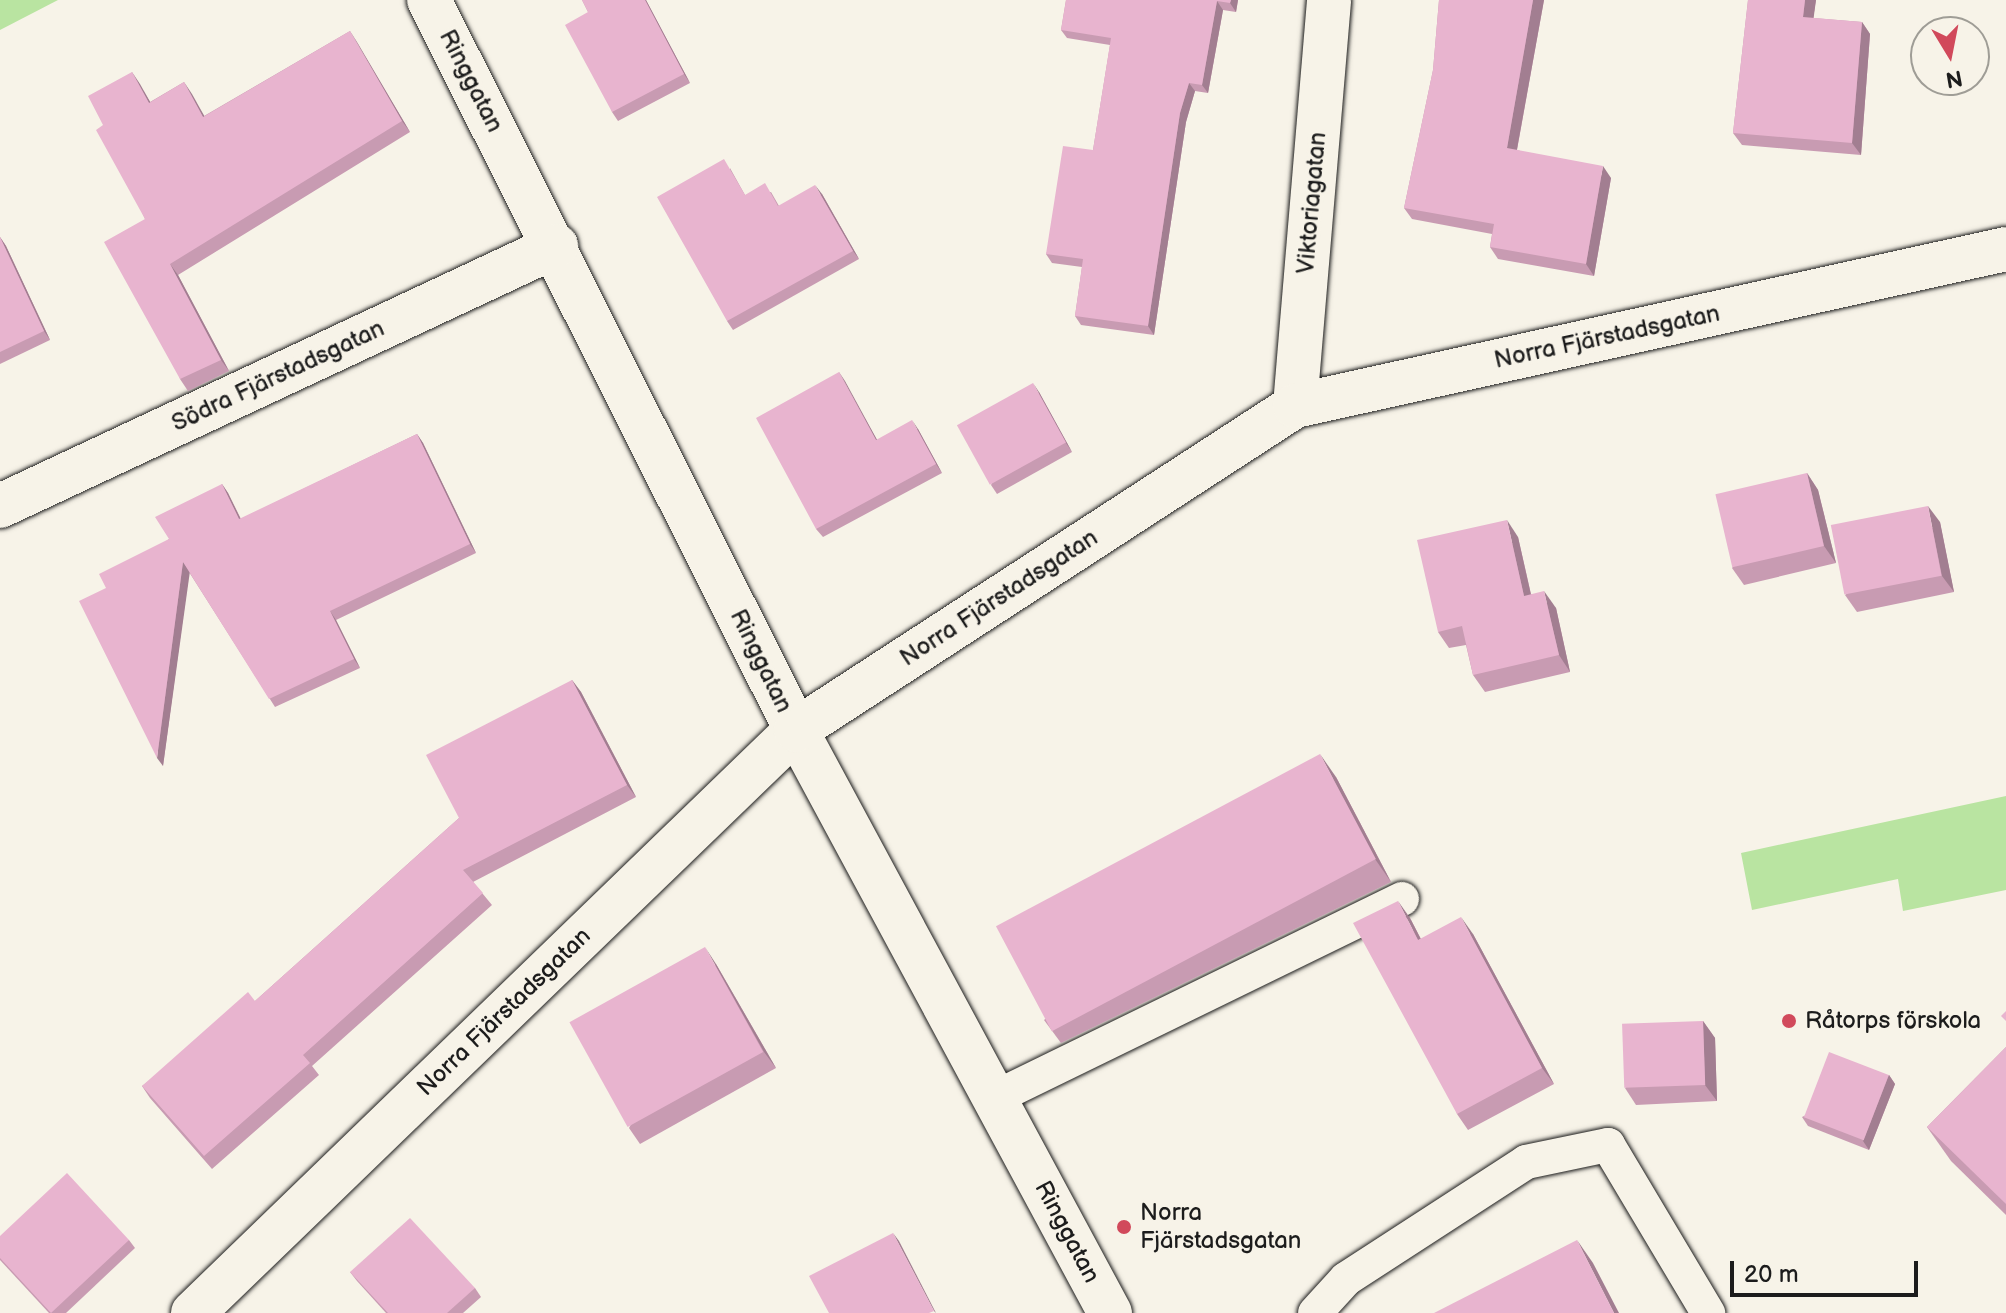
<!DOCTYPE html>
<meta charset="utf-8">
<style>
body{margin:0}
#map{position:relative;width:2006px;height:1313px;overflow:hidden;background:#f7f3e8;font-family:"Balsamiq Sans",sans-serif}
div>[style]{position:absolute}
.green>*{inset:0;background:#b9e4a1}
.roads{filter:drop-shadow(0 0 2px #1c1c1c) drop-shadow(0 0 2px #1c1c1c)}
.lane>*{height:34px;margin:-17px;padding:0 17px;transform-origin:17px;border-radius:17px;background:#f7f3e8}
.street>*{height:44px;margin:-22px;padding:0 22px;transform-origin:22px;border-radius:22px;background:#f7f3e8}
.wall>*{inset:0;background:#c89bb2}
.shaded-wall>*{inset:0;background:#a27e91}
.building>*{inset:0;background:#e8b4cf;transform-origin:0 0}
.dots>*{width:22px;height:22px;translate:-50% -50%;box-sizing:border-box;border:4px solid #f7f3e8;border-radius:50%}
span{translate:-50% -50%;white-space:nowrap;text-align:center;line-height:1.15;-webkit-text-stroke:7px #f7f3e8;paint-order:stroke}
.street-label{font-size:24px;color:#1c1c1c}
.poi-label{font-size:24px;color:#1c1c1c}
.left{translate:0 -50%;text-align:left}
.north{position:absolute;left:1910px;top:16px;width:80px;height:80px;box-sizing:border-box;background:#f7f3e8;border:2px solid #9f9d96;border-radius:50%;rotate:170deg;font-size:22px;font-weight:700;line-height:32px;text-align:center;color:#1c1c1c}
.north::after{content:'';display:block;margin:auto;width:28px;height:36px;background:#d1495b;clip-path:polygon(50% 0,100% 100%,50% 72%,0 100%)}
.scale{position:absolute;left:1730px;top:1261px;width:188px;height:36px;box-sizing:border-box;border:4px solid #1c1c1c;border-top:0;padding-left:10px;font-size:24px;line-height:28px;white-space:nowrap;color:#1c1c1c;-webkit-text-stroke:6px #f7f3e8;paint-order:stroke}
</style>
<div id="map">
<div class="green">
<div style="clip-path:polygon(0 0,58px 0,0 30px)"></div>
<div style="clip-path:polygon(2006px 796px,2006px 890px,1903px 911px,1898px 879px,1752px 910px,1741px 853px)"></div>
</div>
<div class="roads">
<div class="lane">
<div style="left:994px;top:1098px;width:454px;rotate:-26deg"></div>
<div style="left:1315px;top:1313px;width:46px;rotate:-47.6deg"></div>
<div style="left:1346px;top:1279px;width:215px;rotate:-33deg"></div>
<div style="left:1526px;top:1162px;width:84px;rotate:-11.7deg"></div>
<div style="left:1608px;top:1145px;width:196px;rotate:59.2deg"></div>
</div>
<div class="street">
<div style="left:429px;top:0;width:817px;rotate:63.31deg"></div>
<div style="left:796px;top:730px;width:662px;rotate:61.69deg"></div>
<div style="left:1295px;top:406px;width:407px;rotate:-85.2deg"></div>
<div style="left:0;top:506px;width:614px;rotate:-25.06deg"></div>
<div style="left:193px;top:1313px;width:839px;rotate:-44.03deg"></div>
<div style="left:796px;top:730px;width:595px;rotate:-33deg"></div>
<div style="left:1295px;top:406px;width:728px;rotate:-12.45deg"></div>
</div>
</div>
<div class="wall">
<div style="clip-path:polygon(582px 0,646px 0,690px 83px,618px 121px,612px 112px,588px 12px)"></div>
<div style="clip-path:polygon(1066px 0,1238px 0,1236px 12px,1223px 10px,1208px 93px,1195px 91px,1186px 122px,1154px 335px,1081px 325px,1075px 316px,1082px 267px,1052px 263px,1046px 254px,1093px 150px,1110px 45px,1067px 38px,1061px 30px)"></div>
<div style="clip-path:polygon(1439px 0,1544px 0,1517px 150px,1611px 178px,1594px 276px,1498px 259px,1490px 247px,1492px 234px,1412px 219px,1404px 208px,1433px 70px)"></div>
<div style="clip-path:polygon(1748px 0,1816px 0,1813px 18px,1862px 22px,1870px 34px,1861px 155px,1742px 145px,1733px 133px)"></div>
<div style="clip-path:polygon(350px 31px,410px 132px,178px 275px,229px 371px,188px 391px,180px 379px,145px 219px,103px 125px,132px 72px,150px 102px,184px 82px,204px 116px)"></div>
<div style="clip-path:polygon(730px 168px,745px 195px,771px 192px,779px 206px,822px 194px,859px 259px,733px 330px,727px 321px)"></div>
<div style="clip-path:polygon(0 237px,6px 246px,50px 340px,0 364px)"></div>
<div style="clip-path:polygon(839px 372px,877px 440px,918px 429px,942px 473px,823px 537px,816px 529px)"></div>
<div style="clip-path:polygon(1039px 392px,1072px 452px,997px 494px,991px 485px)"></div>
<div style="clip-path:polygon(417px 434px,423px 443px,476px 553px,336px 620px,360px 668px,275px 707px,189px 572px,163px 766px,106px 588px,169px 539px,222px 484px,228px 493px,241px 519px)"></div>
<div style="clip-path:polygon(1807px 473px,1818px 490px,1836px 563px,1744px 585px,1732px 568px)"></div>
<div style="clip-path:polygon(1940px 522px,1954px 592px,1857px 612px,1845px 595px)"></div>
<div style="clip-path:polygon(1518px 537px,1531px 594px,1556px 608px,1570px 672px,1485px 692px,1473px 675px,1466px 645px,1449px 648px,1438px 632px)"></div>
<div style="clip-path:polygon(572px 680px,581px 692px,636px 797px,473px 882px,492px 905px,312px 1066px,319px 1075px,212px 1169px,150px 1098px,142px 1086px,255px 1001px,459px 818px)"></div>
<div style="clip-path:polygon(1336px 777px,1391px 882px,1061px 1043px,1044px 1020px)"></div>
<div style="clip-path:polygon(1410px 918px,1421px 939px,1473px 934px,1554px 1084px,1468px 1130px,1457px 1114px)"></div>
<div style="clip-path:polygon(716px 964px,776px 1068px,640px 1144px,629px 1128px)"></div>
<div style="clip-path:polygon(1703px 1021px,1715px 1038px,1717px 1101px,1636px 1105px,1625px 1088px)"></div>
<div style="clip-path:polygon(2006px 1047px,2006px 1215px,1951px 1161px,1927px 1127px)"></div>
<div style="clip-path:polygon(1889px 1075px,1895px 1084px,1869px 1150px,1808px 1126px,1802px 1117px)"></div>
<div style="clip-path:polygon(0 1236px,129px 1240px,135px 1248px,66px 1313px,49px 1313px,0 1260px)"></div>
<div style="clip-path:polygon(350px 1272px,475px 1288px,481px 1297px,463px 1313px,386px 1313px,357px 1281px)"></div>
</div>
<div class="shaded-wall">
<div style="clip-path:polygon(645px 0,646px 0,690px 83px,684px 74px)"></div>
<div style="clip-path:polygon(1231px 0,1238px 0,1236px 12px,1230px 3px)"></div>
<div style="clip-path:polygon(1533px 0,1544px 0,1515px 160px,1507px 148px)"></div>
<div style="clip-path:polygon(1805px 0,1816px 0,1812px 30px,1803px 17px)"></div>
<div style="clip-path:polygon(1217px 1px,1223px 10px,1208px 93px,1202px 85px)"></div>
<div style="clip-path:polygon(1862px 22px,1870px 34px,1861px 155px,1852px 143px)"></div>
<div style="clip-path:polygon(350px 31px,357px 42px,410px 132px,402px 121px)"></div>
<div style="clip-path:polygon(132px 72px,140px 84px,157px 114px,149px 103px)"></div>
<div style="clip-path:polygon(184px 82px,192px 94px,211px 128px,203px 117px)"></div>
<div style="clip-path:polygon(1189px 83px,1195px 91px,1186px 122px,1154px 335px,1148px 326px,1180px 113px)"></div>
<div style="clip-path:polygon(1603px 166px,1611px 178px,1594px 276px,1586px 264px)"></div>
<div style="clip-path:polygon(815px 185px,822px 194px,859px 259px,853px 251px)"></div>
<div style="clip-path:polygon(0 237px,6px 246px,50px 340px,44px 331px)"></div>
<div style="clip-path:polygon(170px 264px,178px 275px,229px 371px,221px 360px)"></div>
<div style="clip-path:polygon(839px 372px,845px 381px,882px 449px,876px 440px)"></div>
<div style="clip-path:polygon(1033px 383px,1039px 392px,1072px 452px,1066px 443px)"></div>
<div style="clip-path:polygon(912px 420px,918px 429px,942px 473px,936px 464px)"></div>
<div style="clip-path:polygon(417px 434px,423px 443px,476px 553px,470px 544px)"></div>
<div style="clip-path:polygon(1807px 473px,1818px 490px,1836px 563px,1824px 546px)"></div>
<div style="clip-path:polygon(222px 484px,228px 493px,245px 528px,239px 519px)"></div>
<div style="clip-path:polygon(1928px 506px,1940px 522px,1954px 592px,1942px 576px)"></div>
<div style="clip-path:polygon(1507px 520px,1518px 537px,1535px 613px,1524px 596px)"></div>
<div style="clip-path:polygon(183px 562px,190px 571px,163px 766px,157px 758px)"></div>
<div style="clip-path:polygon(1544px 591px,1556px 608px,1570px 672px,1559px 655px)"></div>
<div style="clip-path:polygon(330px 611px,336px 620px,360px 668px,354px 659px)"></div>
<div style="clip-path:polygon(572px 680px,581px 692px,636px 797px,627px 785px)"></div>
<div style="clip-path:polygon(1320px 754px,1336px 777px,1391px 882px,1375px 859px)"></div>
<div style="clip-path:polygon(1398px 901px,1410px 918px,1430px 957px,1418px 940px)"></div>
<div style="clip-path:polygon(1461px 917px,1473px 934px,1554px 1084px,1542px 1068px)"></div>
<div style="clip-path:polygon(705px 947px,716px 964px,776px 1068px,764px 1052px)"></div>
<div style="clip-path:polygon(1703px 1021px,1715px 1038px,1717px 1101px,1705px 1085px)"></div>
<div style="clip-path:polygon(1889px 1075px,1895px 1084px,1869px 1150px,1863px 1141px)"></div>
<div style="clip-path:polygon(893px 1233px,899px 1241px,936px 1313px,934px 1311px)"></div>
<div style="clip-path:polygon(1577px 1240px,1593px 1263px,1619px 1313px,1614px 1313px)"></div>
</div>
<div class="building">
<div style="clip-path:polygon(582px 0,645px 0,684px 74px,612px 112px,565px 25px,588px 12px)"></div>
<div style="clip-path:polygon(1066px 0,1231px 0,1230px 3px,1217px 1px,1202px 85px,1189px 83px,1180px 113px,1148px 326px,1075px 316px,1083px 259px,1046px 254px,1063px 146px,1093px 150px,1111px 38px,1061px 30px)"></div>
<div style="clip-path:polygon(1439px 0,1533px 0,1507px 148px,1603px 166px,1586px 264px,1490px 247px,1494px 224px,1404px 208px,1433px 70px)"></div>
<div style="clip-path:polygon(1748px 0,1805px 0,1803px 17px,1862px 22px,1852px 143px,1733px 133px)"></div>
<div style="clip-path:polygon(350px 31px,402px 121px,170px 264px,221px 360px,180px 379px,104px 242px,145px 219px,96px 130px,103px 125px,88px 96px,132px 72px,149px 103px,184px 82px,203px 117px)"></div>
<div style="clip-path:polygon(724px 159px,745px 195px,765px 183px,778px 206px,815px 185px,853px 251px,727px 321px,657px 197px)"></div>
<div style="clip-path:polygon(0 237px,44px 331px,0 352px)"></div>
<div style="clip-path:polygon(839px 372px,876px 440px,912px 420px,936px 464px,816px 529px,756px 418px)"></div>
<div style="left:1033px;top:383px;width:68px;height:87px;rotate:61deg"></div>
<div style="clip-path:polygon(417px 434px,470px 544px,330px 611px,354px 659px,269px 699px,183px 562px,157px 758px,79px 601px,106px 588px,99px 574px,169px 539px,155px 517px,222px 484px,239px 519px)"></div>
<div style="left:1807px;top:473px;width:75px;height:94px;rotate:77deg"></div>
<div style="left:1928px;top:506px;width:71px;height:99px;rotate:79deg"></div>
<div style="clip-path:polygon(1507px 520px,1524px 596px,1544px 591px,1559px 655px,1473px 675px,1462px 626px,1438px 632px,1417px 540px)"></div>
<div style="clip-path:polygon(572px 680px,627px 785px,463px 870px,483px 893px,303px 1055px,310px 1063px,204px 1156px,142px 1086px,248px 992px,255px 1001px,459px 818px,426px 755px)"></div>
<div style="left:1320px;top:754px;width:119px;height:367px;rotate:62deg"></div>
<div style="clip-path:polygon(1398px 901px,1418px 940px,1461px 917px,1542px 1068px,1457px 1114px,1353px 923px)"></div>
<div style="left:705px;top:947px;width:120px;height:155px;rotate:61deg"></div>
<div style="clip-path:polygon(2006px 1011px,2006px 1021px,2001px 1016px)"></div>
<div style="left:1703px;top:1021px;width:64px;height:81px;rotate:88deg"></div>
<div style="clip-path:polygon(2006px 1047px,2006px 1204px,1927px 1127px)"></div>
<div style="left:1829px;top:1052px;width:64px;height:70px;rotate:21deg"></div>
<div style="clip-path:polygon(67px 1173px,129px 1240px,51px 1313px,0 1258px,0 1236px)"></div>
<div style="clip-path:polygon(410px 1218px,475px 1288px,447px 1313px,388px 1313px,350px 1272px)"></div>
<div style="clip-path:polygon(893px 1233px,934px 1311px,929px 1313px,829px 1313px,809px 1276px)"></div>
<div style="clip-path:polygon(1577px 1240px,1614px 1313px,1434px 1313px)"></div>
</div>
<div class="dots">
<div style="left:1789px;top:1021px;background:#d1495b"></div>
<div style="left:1124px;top:1227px;background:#d1495b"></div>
</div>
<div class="street-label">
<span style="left:471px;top:81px;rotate:63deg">Ringgatan</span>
<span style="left:1312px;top:203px;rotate:-85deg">Viktoriagatan</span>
<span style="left:1607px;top:337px;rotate:-12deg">Norra Fjärstadsgatan</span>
<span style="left:278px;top:376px;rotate:-25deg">Södra Fjärstadsgatan</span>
<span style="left:999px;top:598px;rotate:-33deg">Norra Fjärstadsgatan</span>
<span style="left:761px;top:661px;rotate:64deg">Ringgatan</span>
<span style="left:504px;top:1012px;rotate:-44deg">Norra Fjärstadsgatan</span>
<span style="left:1067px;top:1232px;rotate:62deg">Ringgatan</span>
</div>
<div class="poi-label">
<span class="left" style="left:1805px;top:1021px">Råtorps förskola</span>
<span class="left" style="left:1140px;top:1227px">Norra<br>Fjärstadsgatan</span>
</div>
<div class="north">N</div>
<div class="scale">20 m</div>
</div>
